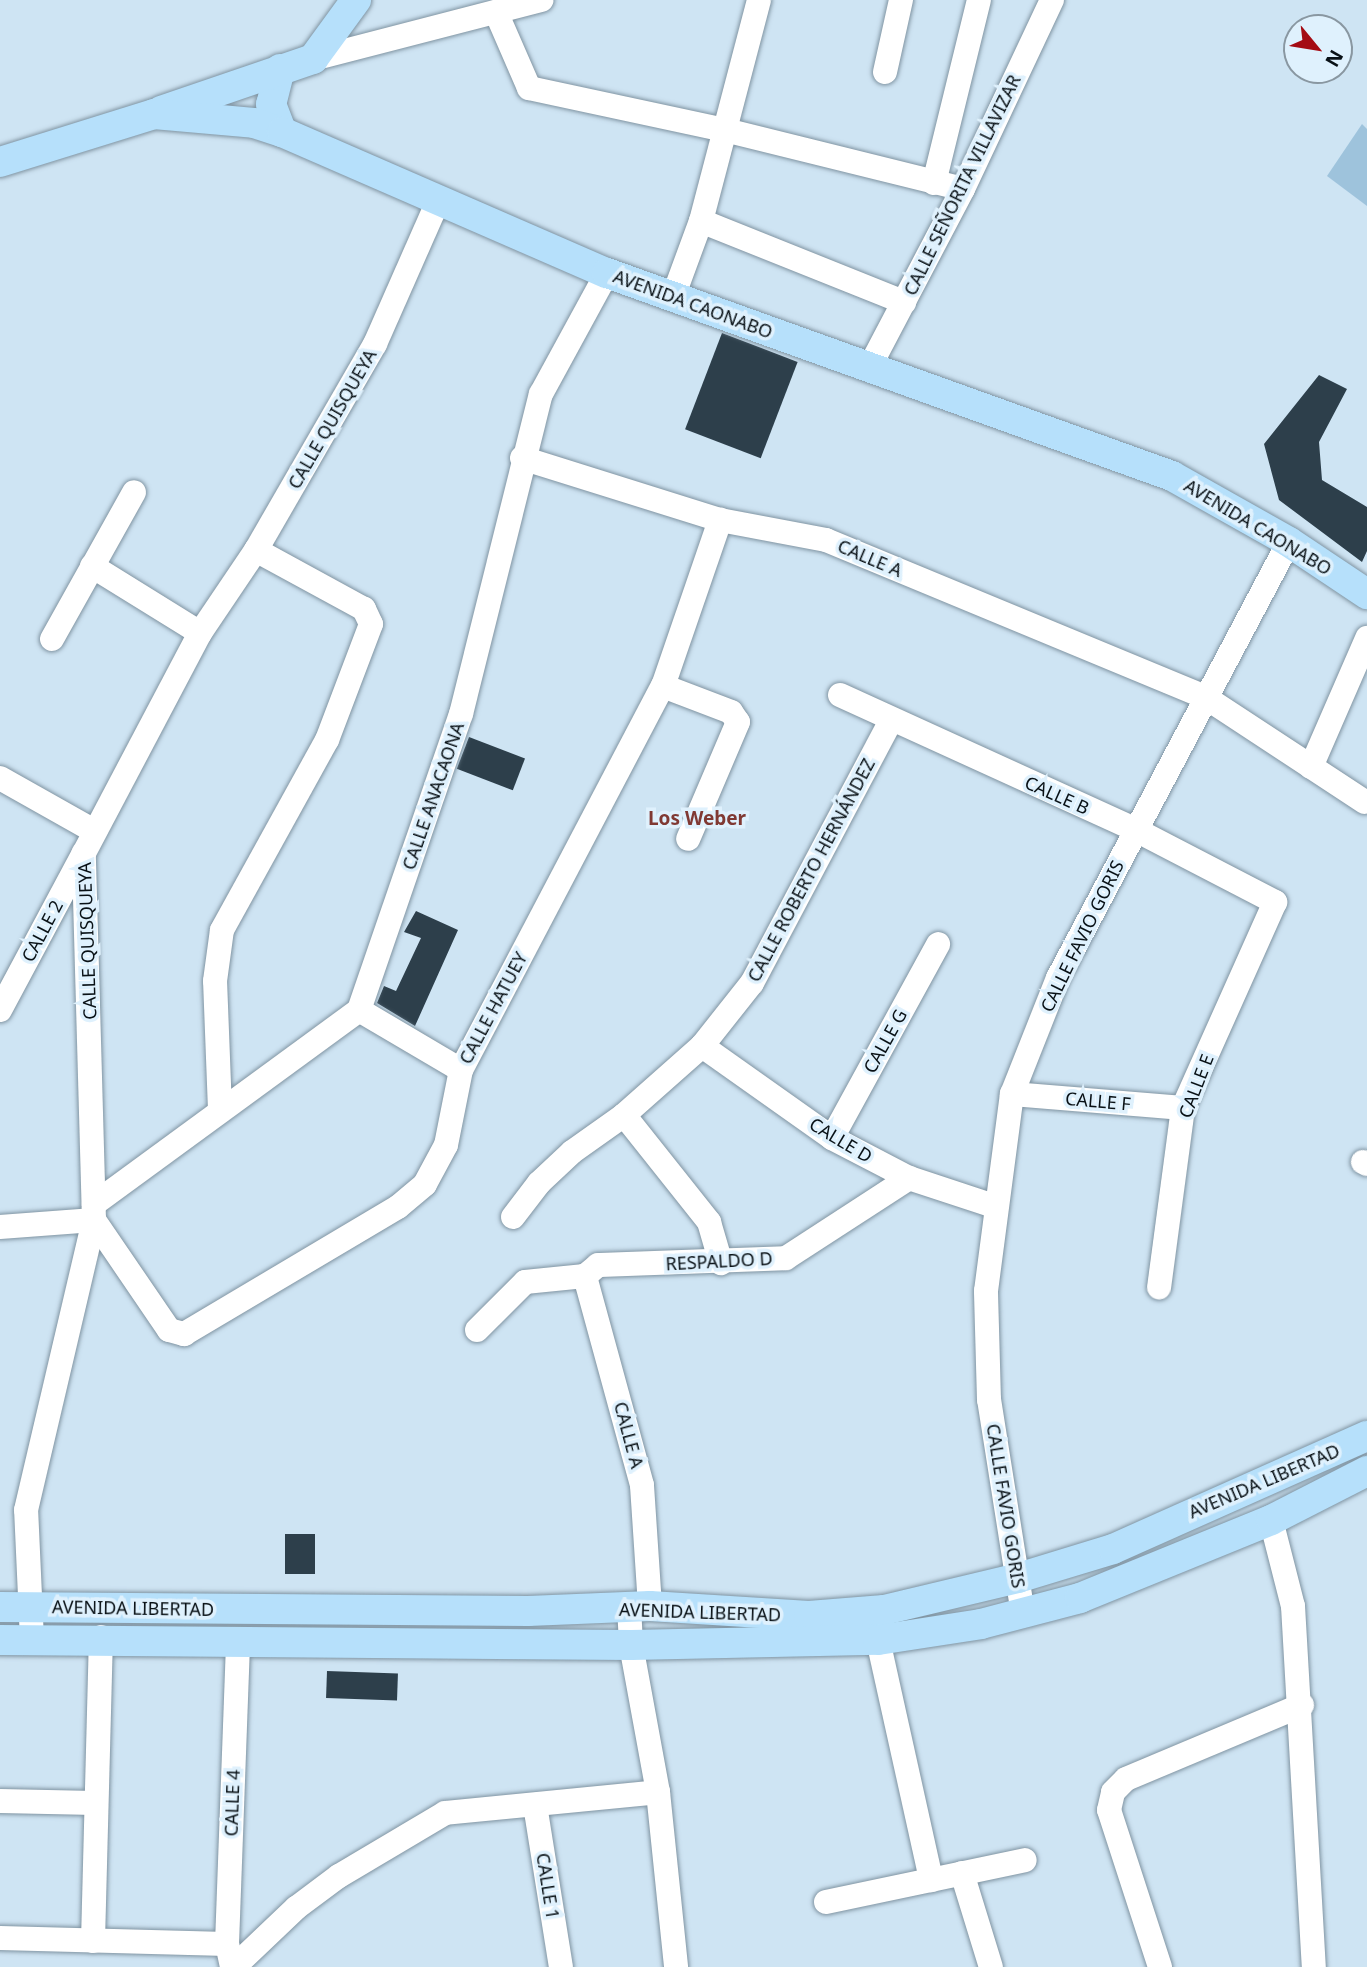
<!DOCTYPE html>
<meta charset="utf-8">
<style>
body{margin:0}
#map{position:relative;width:1367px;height:1967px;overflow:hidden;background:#cee4f3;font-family:"Noto Sans",sans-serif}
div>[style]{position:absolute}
.green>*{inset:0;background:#9ec3dc}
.building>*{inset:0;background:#2d3f4b;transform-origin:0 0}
.roads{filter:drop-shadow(0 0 2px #8094a2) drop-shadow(0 0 2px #8094a2)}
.minor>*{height:24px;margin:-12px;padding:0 12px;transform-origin:12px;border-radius:12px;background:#fff}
.major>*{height:30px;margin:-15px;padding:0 15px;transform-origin:15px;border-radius:15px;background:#b6e0fb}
span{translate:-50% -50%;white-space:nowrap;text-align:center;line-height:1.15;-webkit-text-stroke:7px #dff1fd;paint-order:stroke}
.street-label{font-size:18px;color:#091116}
.neighbourhood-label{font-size:19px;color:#803933;font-weight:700}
.north{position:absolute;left:1283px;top:14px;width:70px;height:70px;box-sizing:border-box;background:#dff1fd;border:2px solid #8997a1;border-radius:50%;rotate:120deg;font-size:19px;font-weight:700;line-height:28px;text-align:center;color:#091116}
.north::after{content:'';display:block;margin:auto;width:24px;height:32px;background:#a40b13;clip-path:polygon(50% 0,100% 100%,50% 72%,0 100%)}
</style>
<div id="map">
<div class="green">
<div style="clip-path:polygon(1362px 124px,1367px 129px,1367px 206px,1327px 176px)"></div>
</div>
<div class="building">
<div style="left:722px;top:333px;width:81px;height:103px;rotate:21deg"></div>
<div style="clip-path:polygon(1319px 375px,1347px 389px,1319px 442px,1322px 480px,1367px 507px,1367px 551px,1362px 562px,1279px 500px,1264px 444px)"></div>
<div style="left:469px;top:737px;width:60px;height:34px;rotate:21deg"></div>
<div style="clip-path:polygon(416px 911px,458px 930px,415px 1026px,377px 1003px,384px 986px,396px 991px,421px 938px,404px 932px)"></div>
<div style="left:285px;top:1534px;width:30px;height:40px"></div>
<div style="left:327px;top:1671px;width:71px;height:27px;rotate:2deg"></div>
</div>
<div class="roads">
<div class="minor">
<div style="left:496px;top:12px;width:83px;rotate:66.5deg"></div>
<div style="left:529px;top:88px;width:200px;rotate:12.1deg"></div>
<div style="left:725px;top:130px;width:245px;rotate:13.9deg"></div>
<div style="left:313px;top:59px;width:236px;rotate:-14.5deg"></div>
<div style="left:885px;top:72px;width:74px;rotate:-77.5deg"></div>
<div style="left:934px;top:183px;width:188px;rotate:-76.2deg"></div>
<div style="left:701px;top:221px;width:219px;rotate:21.8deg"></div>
<div style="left:673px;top:297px;width:81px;rotate:-69.8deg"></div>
<div style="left:701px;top:221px;width:228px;rotate:-75.3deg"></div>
<div style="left:869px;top:368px;width:202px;rotate:-62.3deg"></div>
<div style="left:963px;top:189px;width:209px;rotate:-64.8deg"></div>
<div style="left:522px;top:458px;width:207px;rotate:17.4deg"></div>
<div style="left:720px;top:520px;width:108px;rotate:10.7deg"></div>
<div style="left:826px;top:540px;width:410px;rotate:22.5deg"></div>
<div style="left:1205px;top:697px;width:191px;rotate:33.3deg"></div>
<div style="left:92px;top:566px;width:127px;rotate:31.8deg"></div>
<div style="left:52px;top:639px;width:168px;rotate:-60.8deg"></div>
<div style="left:663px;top:686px;width:73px;rotate:20.9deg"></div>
<div style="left:731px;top:712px;width:12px;rotate:55deg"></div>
<div style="left:738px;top:722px;width:127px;rotate:113.1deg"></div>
<div style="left:840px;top:695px;width:325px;rotate:24.5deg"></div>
<div style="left:1136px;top:830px;width:157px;rotate:27.4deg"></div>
<div style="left:1275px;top:902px;width:226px;rotate:114.1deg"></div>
<div style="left:1183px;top:1108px;width:181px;rotate:97.6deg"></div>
<div style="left:1311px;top:767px;width:141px;rotate:-66.5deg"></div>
<div style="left:0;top:778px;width:108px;rotate:29.4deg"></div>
<div style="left:0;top:1010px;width:178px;rotate:-61.9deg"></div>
<div style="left:359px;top:1010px;width:118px;rotate:30.5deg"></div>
<div style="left:702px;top:1046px;width:159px;rotate:35.3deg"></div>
<div style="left:832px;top:1138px;width:87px;rotate:27.5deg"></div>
<div style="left:909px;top:1178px;width:89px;rotate:18.2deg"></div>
<div style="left:1012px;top:1094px;width:172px;rotate:4.7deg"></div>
<div style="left:220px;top:1110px;width:129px;rotate:-92.2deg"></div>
<div style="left:215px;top:981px;width:51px;rotate:-82.2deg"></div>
<div style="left:222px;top:930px;width:217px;rotate:-61.1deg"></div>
<div style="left:327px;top:740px;width:124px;rotate:-69.2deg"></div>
<div style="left:371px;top:624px;width:17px;rotate:-115deg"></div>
<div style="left:364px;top:609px;width:123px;rotate:-151.4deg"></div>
<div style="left:624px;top:1115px;width:137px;rotate:51.5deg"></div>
<div style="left:709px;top:1222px;width:43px;rotate:73.7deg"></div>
<div style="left:832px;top:1138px;width:221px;rotate:-61.3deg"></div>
<div style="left:1363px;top:1162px;width:4px;rotate:27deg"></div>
<div style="left:94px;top:1204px;width:328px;rotate:-36.2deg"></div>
<div style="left:359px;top:1010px;width:313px;rotate:-71deg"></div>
<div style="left:461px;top:714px;width:330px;rotate:-76deg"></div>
<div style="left:541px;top:394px;width:138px;rotate:-61.4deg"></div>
<div style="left:513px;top:1217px;width:43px;rotate:-52.6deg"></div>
<div style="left:539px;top:1183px;width:45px;rotate:-43.2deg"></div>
<div style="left:572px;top:1152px;width:64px;rotate:-35.4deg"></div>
<div style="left:624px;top:1115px;width:104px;rotate:-41.5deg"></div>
<div style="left:702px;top:1046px;width:80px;rotate:-51.6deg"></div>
<div style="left:752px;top:983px;width:297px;rotate:-62.1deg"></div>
<div style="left:0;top:1227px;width:94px;rotate:-4.3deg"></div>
<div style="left:94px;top:1220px;width:133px;rotate:55.7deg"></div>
<div style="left:169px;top:1330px;width:16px;rotate:15deg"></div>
<div style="left:184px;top:1334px;width:249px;rotate:-30.7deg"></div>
<div style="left:398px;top:1207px;width:35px;rotate:-40deg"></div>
<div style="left:425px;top:1184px;width:44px;rotate:-61.7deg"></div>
<div style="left:446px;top:1145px;width:76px;rotate:-78.7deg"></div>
<div style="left:461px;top:1070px;width:434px;rotate:-62.3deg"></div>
<div style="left:663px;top:686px;width:176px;rotate:-71deg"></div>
<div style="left:477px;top:1330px;width:68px;rotate:-45deg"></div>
<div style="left:525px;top:1282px;width:60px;rotate:-5.7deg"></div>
<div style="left:1271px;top:1520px;width:89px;rotate:75.7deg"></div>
<div style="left:1293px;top:1606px;width:362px;rotate:86.7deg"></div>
<div style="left:629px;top:1606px;width:39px;rotate:87deg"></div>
<div style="left:631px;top:1645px;width:149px;rotate:79.6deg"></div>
<div style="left:658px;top:1792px;width:176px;rotate:84.1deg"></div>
<div style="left:650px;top:1606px;width:121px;rotate:-93.8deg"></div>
<div style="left:642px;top:1485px;width:217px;rotate:-105.3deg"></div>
<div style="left:585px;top:1276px;width:17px;rotate:-40deg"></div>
<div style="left:598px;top:1265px;width:188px;rotate:-2.1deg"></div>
<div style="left:786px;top:1258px;width:147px;rotate:-33deg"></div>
<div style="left:1023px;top:1614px;width:217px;rotate:-99deg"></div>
<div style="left:989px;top:1400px;width:109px;rotate:-91.6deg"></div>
<div style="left:986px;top:1291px;width:199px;rotate:-82.5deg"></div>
<div style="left:1012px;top:1094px;width:125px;rotate:-68.4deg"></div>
<div style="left:1058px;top:978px;width:493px;rotate:-62.1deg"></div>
<div style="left:32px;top:1640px;width:130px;rotate:-92.6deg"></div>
<div style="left:26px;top:1510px;width:298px;rotate:-76.8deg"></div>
<div style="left:94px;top:1220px;width:367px;rotate:-91.6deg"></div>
<div style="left:84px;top:853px;width:249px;rotate:-62.2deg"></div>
<div style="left:200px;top:633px;width:100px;rotate:-56deg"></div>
<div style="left:256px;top:550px;width:238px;rotate:-60deg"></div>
<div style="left:375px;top:344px;width:158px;rotate:-66.2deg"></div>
<div style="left:878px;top:1640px;width:246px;rotate:77.5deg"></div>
<div style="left:0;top:1801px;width:95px;rotate:1.2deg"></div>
<div style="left:535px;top:1805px;width:164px;rotate:80.9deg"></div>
<div style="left:962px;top:1873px;width:98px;rotate:72.9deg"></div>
<div style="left:826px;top:1902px;width:203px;rotate:-11.9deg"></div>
<div style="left:0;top:1938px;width:227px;rotate:1.5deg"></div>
<div style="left:93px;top:1941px;width:304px;rotate:-88.5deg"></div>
<div style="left:232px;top:1967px;width:24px;rotate:-102deg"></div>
<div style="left:227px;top:1944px;width:305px;rotate:-87.9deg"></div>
<div style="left:234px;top:1967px;width:86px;rotate:-43.6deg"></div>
<div style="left:296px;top:1908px;width:54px;rotate:-36.7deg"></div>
<div style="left:339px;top:1876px;width:123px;rotate:-30.7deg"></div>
<div style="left:445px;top:1813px;width:214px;rotate:-5.6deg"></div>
<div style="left:1160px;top:1967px;width:165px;rotate:-108deg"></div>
<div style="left:1109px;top:1810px;width:18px;rotate:-77deg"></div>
<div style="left:1113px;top:1792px;width:18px;rotate:-45deg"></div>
<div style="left:1126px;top:1779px;width:191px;rotate:-22.8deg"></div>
</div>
<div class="major">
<div style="left:280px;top:69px;width:36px;rotate:104deg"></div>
<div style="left:271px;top:104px;width:30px;rotate:69deg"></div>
<div style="left:161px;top:111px;width:161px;rotate:-18.9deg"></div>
<div style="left:313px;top:59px;width:73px;rotate:-53.9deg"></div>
<div style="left:0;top:162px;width:161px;rotate:-17.3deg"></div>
<div style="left:154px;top:114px;width:100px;rotate:5.1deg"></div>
<div style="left:254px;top:123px;width:29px;rotate:18deg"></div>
<div style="left:282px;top:132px;width:354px;rotate:23.5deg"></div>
<div style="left:607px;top:273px;width:600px;rotate:19.76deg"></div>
<div style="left:1172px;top:476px;width:134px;rotate:29.4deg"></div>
<div style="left:1289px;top:542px;width:94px;rotate:33.7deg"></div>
<div style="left:0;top:1607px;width:528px;rotate:0.43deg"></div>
<div style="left:528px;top:1611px;width:122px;rotate:-2.3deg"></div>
<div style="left:650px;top:1606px;width:159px;rotate:3.6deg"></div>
<div style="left:809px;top:1616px;width:75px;rotate:-4.6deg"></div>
<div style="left:884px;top:1610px;width:138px;rotate:-13.4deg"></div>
<div style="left:1018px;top:1578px;width:99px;rotate:-17deg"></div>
<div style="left:1113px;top:1549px;width:278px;rotate:-24deg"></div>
<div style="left:0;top:1640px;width:631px;rotate:0.45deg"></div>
<div style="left:631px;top:1645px;width:247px;rotate:-1.2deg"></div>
<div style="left:878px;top:1640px;width:104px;rotate:-8.8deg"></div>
<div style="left:981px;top:1624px;width:102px;rotate:-14.7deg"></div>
<div style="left:1080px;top:1598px;width:206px;rotate:-22.2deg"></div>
<div style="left:1271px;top:1520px;width:108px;rotate:-27deg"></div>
</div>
</div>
<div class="street-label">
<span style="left:962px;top:185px;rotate:-64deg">CALLE SEÑORITA VILLAVIZAR</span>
<span style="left:693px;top:304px;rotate:20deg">AVENIDA CAONABO</span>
<span style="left:332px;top:419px;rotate:-60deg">CALLE QUISQUEYA</span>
<span style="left:1258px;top:527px;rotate:31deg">AVENIDA CAONABO</span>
<span style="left:870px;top:558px;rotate:23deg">CALLE A</span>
<span style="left:1057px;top:795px;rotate:24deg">CALLE B</span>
<span style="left:433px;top:796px;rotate:-71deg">CALLE ANACAONA</span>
<span style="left:811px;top:870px;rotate:-62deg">CALLE ROBERTO HERNÁNDEZ</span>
<span style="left:42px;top:931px;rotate:-62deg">CALLE 2</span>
<span style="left:1082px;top:936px;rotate:-64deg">CALLE FAVIO GORIS</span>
<span style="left:87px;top:941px;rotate:-92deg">CALLE QUISQUEYA</span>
<span style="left:493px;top:1008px;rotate:-62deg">CALLE HATUEY</span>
<span style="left:885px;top:1041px;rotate:-61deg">CALLE G</span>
<span style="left:1196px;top:1086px;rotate:-69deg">CALLE E</span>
<span style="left:1098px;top:1101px;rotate:5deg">CALLE F</span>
<span style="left:841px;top:1140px;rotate:31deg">CALLE D</span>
<span style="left:719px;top:1261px;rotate:-3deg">RESPALDO D</span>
<span style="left:629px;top:1435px;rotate:75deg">CALLE A</span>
<span style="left:1264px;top:1481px;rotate:-23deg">AVENIDA LIBERTAD</span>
<span style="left:1006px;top:1506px;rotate:81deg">CALLE FAVIO GORIS</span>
<span style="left:133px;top:1608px;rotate:1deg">AVENIDA LIBERTAD</span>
<span style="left:700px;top:1612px;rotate:2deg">AVENIDA LIBERTAD</span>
<span style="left:232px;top:1803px;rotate:-88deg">CALLE 4</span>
<span style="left:548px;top:1886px;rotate:81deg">CALLE 1</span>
</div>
<div class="neighbourhood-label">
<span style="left:697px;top:819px">Los Weber</span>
</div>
<div class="north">N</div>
</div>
